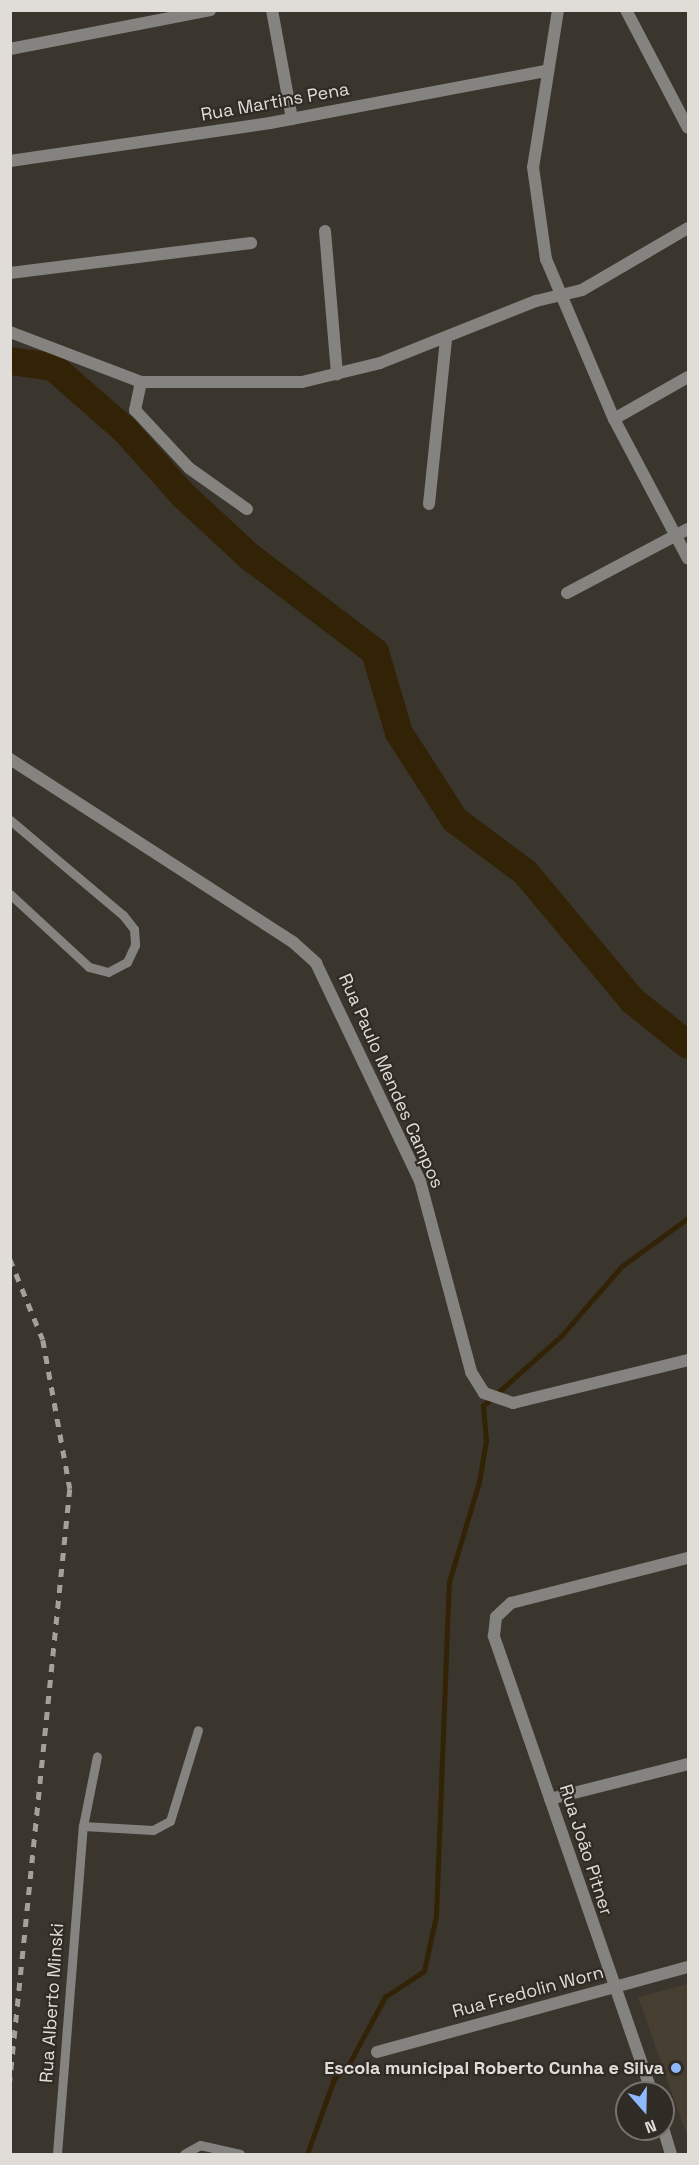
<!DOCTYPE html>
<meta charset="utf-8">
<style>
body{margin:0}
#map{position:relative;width:699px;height:2165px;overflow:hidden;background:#3a362e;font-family:"Space Grotesk",sans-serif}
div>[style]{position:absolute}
.built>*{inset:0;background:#463e30}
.stream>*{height:4.5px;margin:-2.25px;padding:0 2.25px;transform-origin:2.25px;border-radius:2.25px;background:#332306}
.river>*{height:28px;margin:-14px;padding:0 14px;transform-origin:14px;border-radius:14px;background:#332306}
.service>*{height:9px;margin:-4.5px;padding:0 4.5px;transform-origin:4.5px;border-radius:4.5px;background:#85837f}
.minor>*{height:12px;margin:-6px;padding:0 6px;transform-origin:6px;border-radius:6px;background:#85837f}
.rail>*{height:4.5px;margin-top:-2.25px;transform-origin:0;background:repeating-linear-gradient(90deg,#a4a09a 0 8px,transparent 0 16px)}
.dots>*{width:16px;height:16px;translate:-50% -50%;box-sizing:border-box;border:3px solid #302b24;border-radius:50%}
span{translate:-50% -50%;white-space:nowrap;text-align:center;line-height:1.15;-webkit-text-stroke:4.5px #302b24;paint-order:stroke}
.street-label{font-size:18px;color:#e0ddd8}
.poi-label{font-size:18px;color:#e0ddd8;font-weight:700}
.right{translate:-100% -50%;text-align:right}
.frame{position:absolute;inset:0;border:12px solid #e0ddd8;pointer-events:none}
.north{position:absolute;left:615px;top:2081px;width:60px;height:60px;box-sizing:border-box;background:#302b24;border:2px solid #76726c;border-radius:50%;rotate:160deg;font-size:16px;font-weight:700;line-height:24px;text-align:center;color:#e0ddd8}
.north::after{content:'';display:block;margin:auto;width:21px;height:27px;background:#8eb9fc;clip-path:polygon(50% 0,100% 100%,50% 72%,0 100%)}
</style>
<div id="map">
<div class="built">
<div style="clip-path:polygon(688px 1984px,688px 2139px,638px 1997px)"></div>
</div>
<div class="stream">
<div style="left:307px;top:2154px;width:80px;rotate:-70.2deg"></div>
<div style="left:334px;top:2079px;width:21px;rotate:-45deg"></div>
<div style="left:349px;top:2064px;width:76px;rotate:-61.8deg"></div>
<div style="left:385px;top:1997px;width:47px;rotate:-33.7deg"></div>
<div style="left:424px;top:1971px;width:56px;rotate:-77.7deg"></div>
<div style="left:436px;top:1916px;width:334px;rotate:-87.8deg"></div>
<div style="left:449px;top:1582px;width:104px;rotate:-73.3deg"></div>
<div style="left:479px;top:1482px;width:42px;rotate:-80.3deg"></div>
<div style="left:486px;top:1441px;width:35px;rotate:-95deg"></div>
<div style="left:483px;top:1406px;width:106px;rotate:-41.9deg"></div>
<div style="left:562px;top:1335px;width:91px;rotate:-49deg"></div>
<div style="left:622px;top:1266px;width:82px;rotate:-36deg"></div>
</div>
<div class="river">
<div style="left:10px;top:361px;width:43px;rotate:7.9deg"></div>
<div style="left:53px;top:367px;width:97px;rotate:41.2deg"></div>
<div style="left:126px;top:431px;width:86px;rotate:48.3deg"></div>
<div style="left:183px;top:495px;width:91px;rotate:42.8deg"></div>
<div style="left:250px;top:557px;width:157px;rotate:37.2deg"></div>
<div style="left:375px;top:652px;width:84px;rotate:73.5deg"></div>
<div style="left:399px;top:733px;width:103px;rotate:57.2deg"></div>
<div style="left:455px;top:820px;width:87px;rotate:36.6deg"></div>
<div style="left:525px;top:872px;width:168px;rotate:50.1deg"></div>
<div style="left:633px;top:1001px;width:70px;rotate:38.7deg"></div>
</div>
<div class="service">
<div style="left:10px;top:820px;width:148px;rotate:40.1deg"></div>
<div style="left:123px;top:915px;width:18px;rotate:52deg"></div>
<div style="left:134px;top:929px;width:16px;rotate:86deg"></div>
<div style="left:135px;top:945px;width:19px;rotate:115deg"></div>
<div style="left:127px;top:962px;width:21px;rotate:152deg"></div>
<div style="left:108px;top:972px;width:20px;rotate:-165deg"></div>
<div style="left:89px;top:967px;width:108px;rotate:-137.3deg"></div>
<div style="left:83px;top:1826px;width:71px;rotate:-78.7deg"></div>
<div style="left:57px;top:2154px;width:329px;rotate:-85.5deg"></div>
<div style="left:83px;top:1826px;width:70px;rotate:3.3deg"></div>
<div style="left:153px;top:1830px;width:19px;rotate:-28deg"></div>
<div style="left:170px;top:1821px;width:95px;rotate:-72.9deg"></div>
<div style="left:184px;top:2154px;width:18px;rotate:-29deg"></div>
<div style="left:200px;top:2145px;width:41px;rotate:12.7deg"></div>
</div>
<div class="minor">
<div style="left:272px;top:10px;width:111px;rotate:79.6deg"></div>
<div style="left:558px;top:10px;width:159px;rotate:99deg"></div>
<div style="left:533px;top:167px;width:93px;rotate:82deg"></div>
<div style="left:546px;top:259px;width:174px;rotate:67deg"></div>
<div style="left:614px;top:419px;width:158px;rotate:62.1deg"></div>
<div style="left:626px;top:10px;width:133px;rotate:62.3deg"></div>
<div style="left:10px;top:49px;width:204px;rotate:-11deg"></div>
<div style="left:10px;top:161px;width:263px;rotate:-8.3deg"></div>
<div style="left:270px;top:123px;width:280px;rotate:-10.7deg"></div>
<div style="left:325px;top:231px;width:144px;rotate:85.2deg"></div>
<div style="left:10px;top:273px;width:243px;rotate:-7.1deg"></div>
<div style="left:10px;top:332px;width:140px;rotate:20.9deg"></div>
<div style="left:141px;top:382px;width:161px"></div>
<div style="left:302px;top:382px;width:80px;rotate:-13.7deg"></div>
<div style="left:380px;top:363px;width:168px;rotate:-21.7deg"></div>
<div style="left:536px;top:301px;width:47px;rotate:-13.4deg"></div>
<div style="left:582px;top:290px;width:123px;rotate:-30.3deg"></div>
<div style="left:141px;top:382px;width:29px;rotate:102deg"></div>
<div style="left:135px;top:410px;width:79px;rotate:47deg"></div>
<div style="left:189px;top:468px;width:71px;rotate:35.3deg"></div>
<div style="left:614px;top:419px;width:85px;rotate:-29.6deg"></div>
<div style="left:429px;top:504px;width:165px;rotate:-84.1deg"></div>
<div style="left:567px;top:593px;width:137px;rotate:-27.9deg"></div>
<div style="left:10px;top:759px;width:338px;rotate:32.9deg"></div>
<div style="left:294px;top:943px;width:30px;rotate:42deg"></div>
<div style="left:316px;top:963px;width:242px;rotate:64.5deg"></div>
<div style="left:420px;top:1181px;width:198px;rotate:75deg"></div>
<div style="left:471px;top:1372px;width:25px;rotate:58deg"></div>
<div style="left:484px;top:1393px;width:31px;rotate:19deg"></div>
<div style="left:513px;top:1403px;width:180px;rotate:-13.8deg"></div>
<div style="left:550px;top:1799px;width:142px;rotate:-14.2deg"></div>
<div style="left:377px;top:2052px;width:322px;rotate:-15.3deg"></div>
<div style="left:652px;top:2093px;width:484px;rotate:-109.1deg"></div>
<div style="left:494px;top:1636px;width:19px;rotate:-84deg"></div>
<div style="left:496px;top:1617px;width:21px;rotate:-43deg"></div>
<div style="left:511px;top:1603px;width:183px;rotate:-14.3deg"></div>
<div style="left:663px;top:2128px;width:27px;rotate:73deg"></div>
</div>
<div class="rail">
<div style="left:10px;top:1259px;width:87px;rotate:67.8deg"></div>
<div style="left:43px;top:1340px;width:151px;rotate:79.7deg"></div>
<div style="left:70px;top:1489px;width:595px;rotate:95.79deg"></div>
</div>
<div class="dots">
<div style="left:676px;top:2068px;background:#8eb9fc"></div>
</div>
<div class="street-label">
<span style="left:275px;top:102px;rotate:-10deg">Rua Martins Pena</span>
<span style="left:391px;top:1081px;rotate:66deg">Rua Paulo Mendes Campos</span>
<span style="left:586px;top:1850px;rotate:72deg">Rua João Pitner</span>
<span style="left:528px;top:1992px;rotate:-15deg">Rua Fredolin Worn</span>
<span style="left:52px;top:2003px;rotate:-86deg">Rua Alberto Minski</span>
</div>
<div class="poi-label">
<span class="right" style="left:664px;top:2068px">Escola municipal Roberto Cunha e Silva</span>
</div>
<div class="frame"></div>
<div class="north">N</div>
</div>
